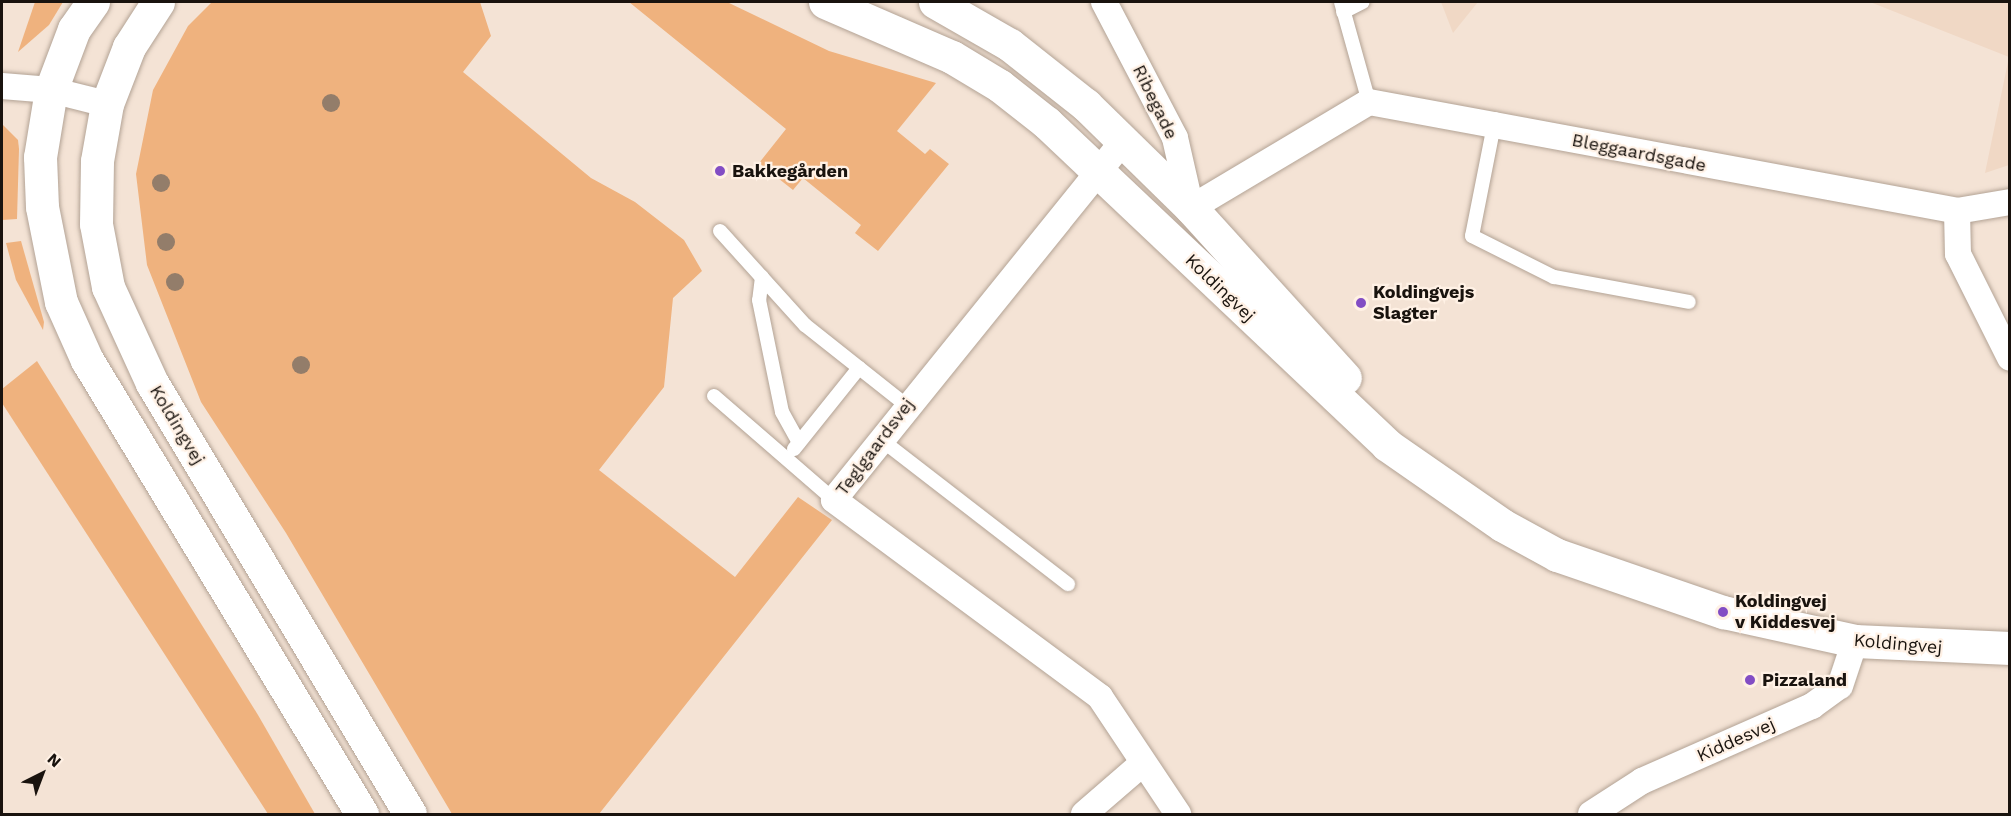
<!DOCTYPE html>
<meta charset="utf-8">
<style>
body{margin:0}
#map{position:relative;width:2011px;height:816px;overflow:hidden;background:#f4e3d5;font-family:"Work Sans",sans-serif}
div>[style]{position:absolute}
.built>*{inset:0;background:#f0d8c5}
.green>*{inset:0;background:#efb27e}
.roads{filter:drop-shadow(0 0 2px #b3a395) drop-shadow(0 0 2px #b3a395)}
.lane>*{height:14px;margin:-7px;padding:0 7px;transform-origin:7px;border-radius:7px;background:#fff}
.street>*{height:26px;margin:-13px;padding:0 13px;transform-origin:13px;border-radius:13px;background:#fff}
.secondary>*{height:33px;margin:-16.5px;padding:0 16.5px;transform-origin:16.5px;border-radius:16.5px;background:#fff}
.trees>*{width:18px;height:18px;margin:-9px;border-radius:50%;background:#937d6a}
.dots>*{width:16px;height:16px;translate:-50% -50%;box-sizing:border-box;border:3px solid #fff1e5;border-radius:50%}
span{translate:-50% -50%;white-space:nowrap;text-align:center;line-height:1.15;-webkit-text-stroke:4.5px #fff1e5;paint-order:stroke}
.street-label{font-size:18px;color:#19130e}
.poi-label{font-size:18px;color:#19130e;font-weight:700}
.left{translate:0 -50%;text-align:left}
.frame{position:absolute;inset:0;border:3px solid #19130e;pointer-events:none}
.north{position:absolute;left:12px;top:744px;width:60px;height:60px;-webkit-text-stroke:4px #fff1e5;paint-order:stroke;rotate:42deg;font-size:16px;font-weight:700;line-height:24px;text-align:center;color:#19130e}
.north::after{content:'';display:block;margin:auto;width:21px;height:27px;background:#19130e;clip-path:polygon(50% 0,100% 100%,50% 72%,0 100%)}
</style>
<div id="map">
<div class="built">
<div style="clip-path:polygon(1441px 2px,1478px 2px,1453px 33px)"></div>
<div style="clip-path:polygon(1870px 2px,2009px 2px,2009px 165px,1985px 173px,2009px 57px)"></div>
</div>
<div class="green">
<div style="clip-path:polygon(35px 2px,63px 2px,49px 25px,18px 52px)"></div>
<div style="clip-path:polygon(212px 2px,480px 2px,491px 36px,463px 72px,591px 178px,635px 202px,684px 240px,702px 271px,673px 298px,664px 387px,599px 470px,735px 577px,798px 497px,832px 520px,599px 814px,452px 814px,286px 533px,201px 402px,147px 265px,136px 174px,153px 90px,188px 26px)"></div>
<div style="clip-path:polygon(629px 2px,727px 2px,829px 51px,936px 83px,897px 131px,925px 154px,930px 149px,949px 164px,878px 251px,855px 233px,861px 225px,803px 178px,793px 190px,759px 163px,786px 129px)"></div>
<div style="clip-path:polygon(2px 124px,18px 140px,19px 149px,17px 219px,2px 220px)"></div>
<div style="clip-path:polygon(21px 241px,44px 322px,43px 330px,16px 280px,6px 243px)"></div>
<div style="clip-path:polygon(37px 361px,258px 715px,315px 814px,268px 814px,2px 403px,2px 389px)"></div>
</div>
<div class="roads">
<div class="lane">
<div style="left:1341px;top:2px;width:104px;rotate:74.4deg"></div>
<div style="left:1343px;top:12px;width:22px;rotate:-27deg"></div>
<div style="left:1494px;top:125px;width:113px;rotate:101.2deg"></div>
<div style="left:1472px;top:236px;width:92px;rotate:26.6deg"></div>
<div style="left:1554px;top:277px;width:137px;rotate:10.5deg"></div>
<div style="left:720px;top:231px;width:127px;rotate:47.9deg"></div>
<div style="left:805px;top:325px;width:129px;rotate:38.4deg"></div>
<div style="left:762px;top:277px;width:23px;rotate:97deg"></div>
<div style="left:759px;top:300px;width:114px;rotate:78.4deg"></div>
<div style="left:782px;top:412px;width:35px;rotate:61deg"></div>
<div style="left:714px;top:396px;width:159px;rotate:40.9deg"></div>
<div style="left:879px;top:438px;width:239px;rotate:37.7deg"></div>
<div style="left:794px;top:449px;width:104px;rotate:-51.3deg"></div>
</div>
<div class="street">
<div style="left:1104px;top:2px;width:153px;rotate:62.4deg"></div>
<div style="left:1175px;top:138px;width:72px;rotate:77.1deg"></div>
<div style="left:1191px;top:208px;width:207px;rotate:-30.8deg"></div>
<div style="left:1369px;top:102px;width:127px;rotate:10.4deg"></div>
<div style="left:1494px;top:125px;width:471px;rotate:10.5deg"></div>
<div style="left:1957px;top:211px;width:43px;rotate:88.7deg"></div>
<div style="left:1958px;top:254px;width:116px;rotate:63.4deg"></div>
<div style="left:2px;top:86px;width:49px;rotate:4.7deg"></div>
<div style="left:51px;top:90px;width:58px;rotate:14deg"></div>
<div style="left:1124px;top:140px;width:462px;rotate:128.9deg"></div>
<div style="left:834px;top:500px;width:331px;rotate:36.5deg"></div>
<div style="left:1100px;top:697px;width:141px;rotate:56.3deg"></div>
<div style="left:1957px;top:211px;width:54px;rotate:-9.6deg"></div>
<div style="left:1084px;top:814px;width:77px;rotate:-40.8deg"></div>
<div style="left:1591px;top:814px;width:61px;rotate:-32.9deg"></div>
<div style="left:1642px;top:781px;width:186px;rotate:-23.8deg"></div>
<div style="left:1812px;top:706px;width:34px;rotate:-36deg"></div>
<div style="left:1840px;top:686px;width:47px;rotate:-71.6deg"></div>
</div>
<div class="secondary">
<div style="left:93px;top:2px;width:33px;rotate:125deg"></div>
<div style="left:74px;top:29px;width:65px;rotate:110.7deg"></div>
<div style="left:51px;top:90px;width:68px;rotate:99.3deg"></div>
<div style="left:40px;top:157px;width:50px;rotate:87.7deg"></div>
<div style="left:42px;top:207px;width:97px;rotate:78.7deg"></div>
<div style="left:61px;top:302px;width:64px;rotate:65.9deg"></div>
<div style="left:87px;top:360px;width:531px;rotate:58.8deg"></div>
<div style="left:158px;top:2px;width:54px;rotate:122.8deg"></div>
<div style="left:129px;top:47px;width:61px;rotate:111.1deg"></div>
<div style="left:107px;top:104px;width:58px;rotate:100deg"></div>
<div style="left:97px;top:161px;width:63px;rotate:90.9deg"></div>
<div style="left:96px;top:224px;width:64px;rotate:79.2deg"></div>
<div style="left:108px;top:287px;width:106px;rotate:65.4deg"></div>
<div style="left:152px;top:383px;width:502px;rotate:59.09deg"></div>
<div style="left:825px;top:2px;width:138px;rotate:23.4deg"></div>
<div style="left:952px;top:57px;width:56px;rotate:31.1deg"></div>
<div style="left:1000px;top:86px;width:60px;rotate:38.2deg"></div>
<div style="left:1047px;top:123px;width:468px;rotate:43.4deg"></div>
<div style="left:1387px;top:445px;width:140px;rotate:34.8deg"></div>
<div style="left:1502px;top:525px;width:63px;rotate:28.6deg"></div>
<div style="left:1557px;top:555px;width:176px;rotate:19deg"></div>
<div style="left:1723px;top:612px;width:135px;rotate:12.4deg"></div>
<div style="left:1855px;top:641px;width:155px;rotate:2.6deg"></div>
<div style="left:935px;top:2px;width:86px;rotate:29.8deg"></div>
<div style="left:1010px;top:45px;width:97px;rotate:38.3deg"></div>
<div style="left:1086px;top:105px;width:147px;rotate:44.4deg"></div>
<div style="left:1191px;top:208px;width:229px;rotate:47.8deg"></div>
</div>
</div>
<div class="trees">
<div style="left:331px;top:103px"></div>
<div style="left:161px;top:183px"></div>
<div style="left:166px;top:242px"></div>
<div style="left:175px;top:282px"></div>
<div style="left:301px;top:365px"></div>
</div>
<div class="dots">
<div style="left:720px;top:171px;background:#824dc4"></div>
<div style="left:1361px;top:303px;background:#824dc4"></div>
<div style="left:1723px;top:612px;background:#824dc4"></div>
<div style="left:1750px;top:680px;background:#824dc4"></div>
</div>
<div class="street-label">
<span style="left:1155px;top:102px;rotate:64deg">Ribegade</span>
<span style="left:1639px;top:153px;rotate:11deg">Bleggaardsgade</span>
<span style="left:1220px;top:288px;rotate:44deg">Koldingvej</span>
<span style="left:177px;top:425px;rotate:59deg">Koldingvej</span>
<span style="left:875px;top:447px;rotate:-53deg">Teglgaardsvej</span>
<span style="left:1898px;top:644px;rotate:5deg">Koldingvej</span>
<span style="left:1736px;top:740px;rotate:-24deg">Kiddesvej</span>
</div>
<div class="poi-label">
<span class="left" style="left:732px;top:171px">Bakkegården</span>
<span class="left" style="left:1373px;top:303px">Koldingvejs<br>Slagter</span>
<span class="left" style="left:1735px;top:612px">Koldingvej<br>v Kiddesvej</span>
<span class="left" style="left:1762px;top:680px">Pizzaland</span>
</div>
<div class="frame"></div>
<div class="north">N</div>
</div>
